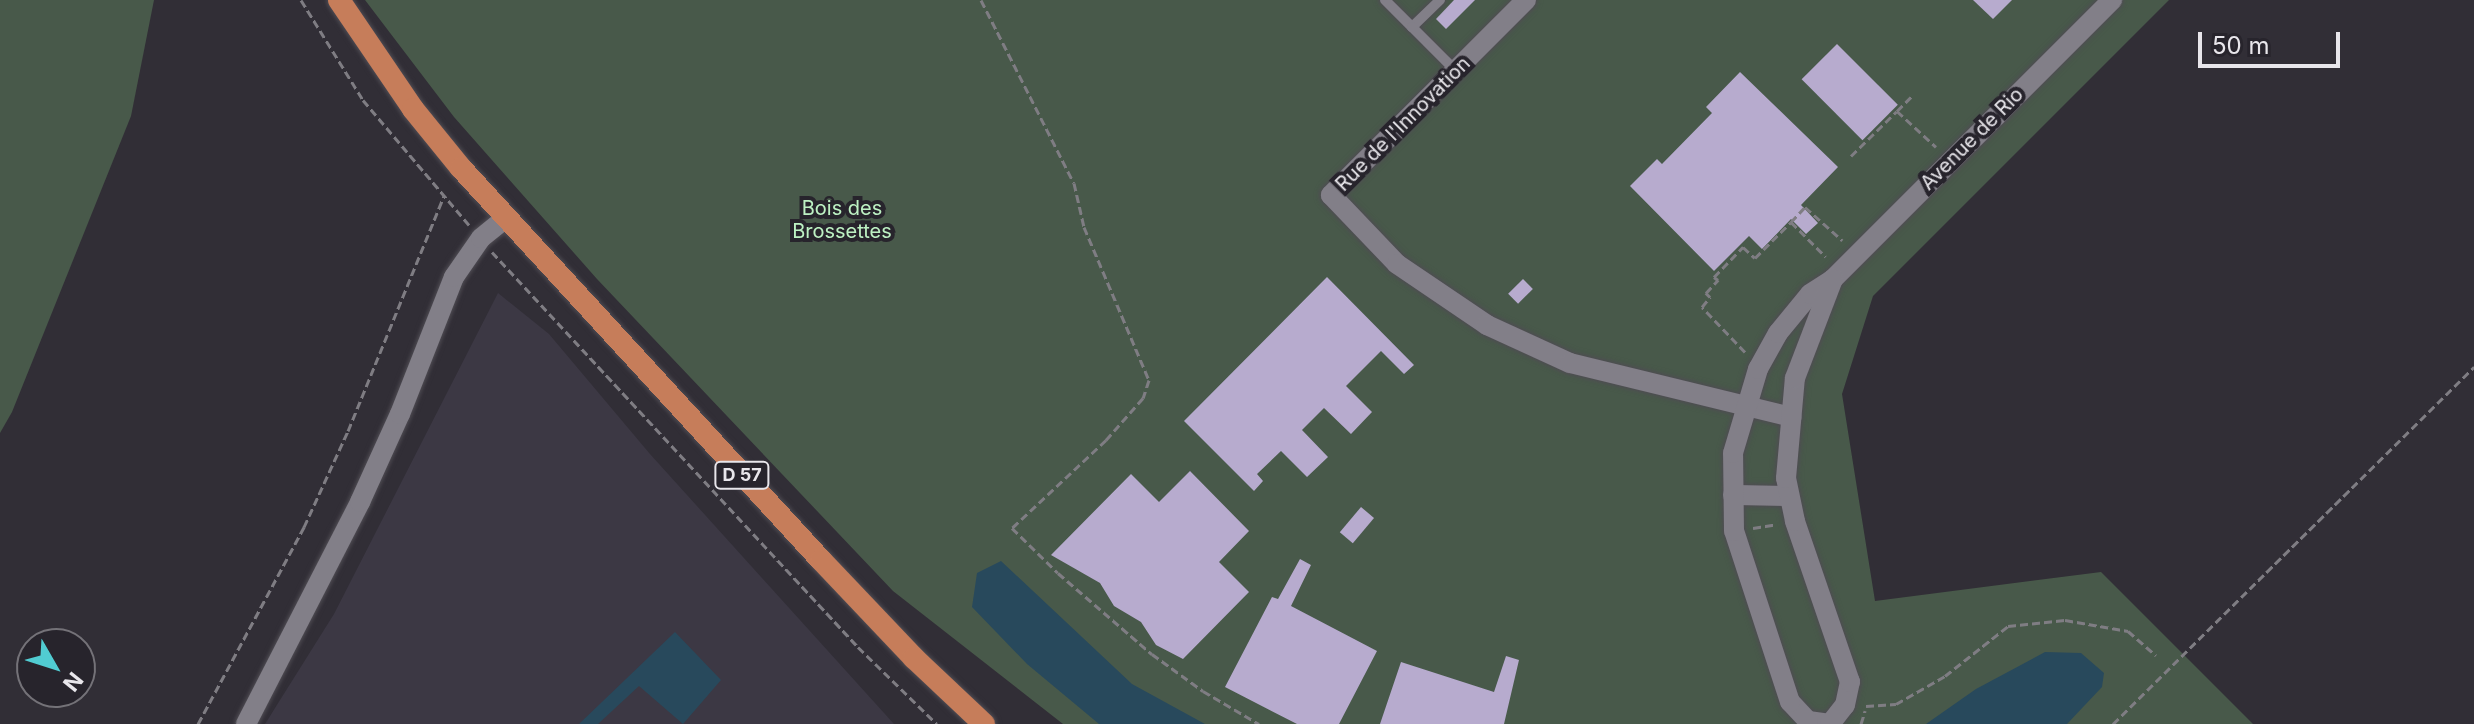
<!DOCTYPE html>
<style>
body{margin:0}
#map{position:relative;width:2474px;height:724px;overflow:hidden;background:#312e36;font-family:Inter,sans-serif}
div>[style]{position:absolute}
.built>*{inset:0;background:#3c3844}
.green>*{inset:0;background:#48594a}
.water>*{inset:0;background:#28495c}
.building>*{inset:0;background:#b7abce;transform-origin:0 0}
.path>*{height:3px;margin-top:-1.5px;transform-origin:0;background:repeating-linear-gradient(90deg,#7f7d83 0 8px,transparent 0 12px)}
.roads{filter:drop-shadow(0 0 2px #4f4c53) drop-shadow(0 0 2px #4f4c53)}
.service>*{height:10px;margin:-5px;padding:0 5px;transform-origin:5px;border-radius:5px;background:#827f88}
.minor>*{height:20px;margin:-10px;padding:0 10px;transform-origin:10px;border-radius:10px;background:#827f88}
.primary>*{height:22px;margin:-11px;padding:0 11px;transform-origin:11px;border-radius:11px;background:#c67d5a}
span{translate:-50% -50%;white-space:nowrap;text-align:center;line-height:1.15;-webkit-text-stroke:8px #27242c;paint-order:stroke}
.shield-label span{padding:2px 6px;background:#27242c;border:2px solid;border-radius:6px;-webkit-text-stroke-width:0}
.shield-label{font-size:18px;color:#e8e6eb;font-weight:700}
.street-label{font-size:20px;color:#e8e6eb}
.park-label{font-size:20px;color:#bdf1c3}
.north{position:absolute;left:16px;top:628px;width:80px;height:80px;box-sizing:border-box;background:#27242c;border:2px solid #747278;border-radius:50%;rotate:129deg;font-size:22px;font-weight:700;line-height:32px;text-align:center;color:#e8e6eb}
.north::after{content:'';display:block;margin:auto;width:28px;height:36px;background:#51ccd2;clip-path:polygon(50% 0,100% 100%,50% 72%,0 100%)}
.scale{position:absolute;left:2198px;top:32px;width:142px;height:36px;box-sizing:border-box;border:4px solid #e8e6eb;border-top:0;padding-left:10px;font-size:24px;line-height:28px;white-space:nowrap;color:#e8e6eb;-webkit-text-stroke:6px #27242c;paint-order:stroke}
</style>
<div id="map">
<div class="built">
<div style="clip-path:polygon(498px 293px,549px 334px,650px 454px,894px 724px,265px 724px,334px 614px)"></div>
</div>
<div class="green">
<div style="clip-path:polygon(0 0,154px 0,131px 116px,12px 412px,0 433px)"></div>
<div style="clip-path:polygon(365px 0,2169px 0,1873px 296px,1842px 394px,1875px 601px,2101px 572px,2253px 724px,1063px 724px,893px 591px,597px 279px,454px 117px)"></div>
</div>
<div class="water">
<div style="clip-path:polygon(1001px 561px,1132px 684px,1205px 724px,1099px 724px,1027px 664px,972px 607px,977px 573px)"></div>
<div style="clip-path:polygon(675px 632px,721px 680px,683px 724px,639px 686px,598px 724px,579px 724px)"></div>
<div style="clip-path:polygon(2045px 652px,2081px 653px,2104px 673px,2102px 687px,2067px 724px,1926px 724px,1976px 689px)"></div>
</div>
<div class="building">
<div style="clip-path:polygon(1454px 0,1475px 0,1446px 29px,1436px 19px)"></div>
<div style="clip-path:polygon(1973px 0,2012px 0,1993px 19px)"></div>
<div style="left:1837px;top:44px;width:86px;height:50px;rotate:45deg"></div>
<div style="clip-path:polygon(1740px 72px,1838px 167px,1801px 205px,1818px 223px,1806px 234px,1791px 219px,1762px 249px,1749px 236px,1714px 271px,1630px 186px,1657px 159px,1662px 164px,1712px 113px,1706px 107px)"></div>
<div style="clip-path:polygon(1327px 277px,1414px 365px,1404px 374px,1381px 351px,1346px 386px,1372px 412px,1351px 434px,1324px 408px,1302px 430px,1328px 457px,1307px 477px,1281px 451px,1257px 474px,1263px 481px,1254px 491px,1184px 421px)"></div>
<div style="left:1523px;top:279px;width:14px;height:21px;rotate:45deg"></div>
<div style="clip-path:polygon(1190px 471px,1249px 531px,1219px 562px,1249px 592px,1183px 659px,1156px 645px,1141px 622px,1114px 606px,1100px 583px,1051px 555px,1131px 474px,1159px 502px)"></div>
<div style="left:1361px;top:507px;width:17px;height:33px;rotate:40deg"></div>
<div style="clip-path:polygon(1300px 559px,1311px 565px,1291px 606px,1377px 651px,1339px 724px,1297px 724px,1225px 687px,1272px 597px,1278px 599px)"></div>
<div style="clip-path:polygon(1506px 656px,1519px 660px,1504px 724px,1380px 724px,1401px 662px,1494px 692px)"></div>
</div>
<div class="path">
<div style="left:301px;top:0;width:118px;rotate:58.2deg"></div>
<div style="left:363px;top:100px;width:164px;rotate:49.7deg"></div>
<div style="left:981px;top:0;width:205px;rotate:63.1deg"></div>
<div style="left:1074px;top:183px;width:45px;rotate:77.2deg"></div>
<div style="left:1084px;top:227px;width:166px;rotate:67deg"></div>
<div style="left:1149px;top:380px;width:19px;rotate:108deg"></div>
<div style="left:1143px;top:398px;width:56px;rotate:131.4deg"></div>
<div style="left:1106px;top:440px;width:129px;rotate:136.9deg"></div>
<div style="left:1012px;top:528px;width:64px;rotate:44.4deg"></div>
<div style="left:1058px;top:573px;width:124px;rotate:40.8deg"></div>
<div style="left:1152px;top:654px;width:63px;rotate:36deg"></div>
<div style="left:1203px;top:691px;width:65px;rotate:30.5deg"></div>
<div style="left:1897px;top:111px;width:21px;rotate:-45deg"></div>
<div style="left:1851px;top:156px;width:64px;rotate:-44.4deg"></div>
<div style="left:1897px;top:111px;width:53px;rotate:42.7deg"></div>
<div style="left:1791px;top:222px;width:21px;rotate:-47deg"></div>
<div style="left:1805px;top:207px;width:50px;rotate:41.7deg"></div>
<div style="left:492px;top:252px;width:538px;rotate:47.18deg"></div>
<div style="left:858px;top:647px;width:110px;rotate:44.3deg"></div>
<div style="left:1745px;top:352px;width:62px;rotate:-133.7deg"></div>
<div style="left:1702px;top:307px;width:13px;rotate:-51deg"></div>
<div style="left:1710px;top:297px;width:6px;rotate:-135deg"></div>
<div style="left:1706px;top:293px;width:18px;rotate:-47deg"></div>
<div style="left:1718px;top:280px;width:5px;rotate:-143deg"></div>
<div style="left:1714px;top:277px;width:42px;rotate:-46deg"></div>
<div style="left:1743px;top:247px;width:16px;rotate:43deg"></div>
<div style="left:1755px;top:258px;width:51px;rotate:-45deg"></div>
<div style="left:1791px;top:222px;width:49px;rotate:45deg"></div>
<div style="left:1753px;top:528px;width:24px;rotate:-9deg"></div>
<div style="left:1866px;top:706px;width:30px;rotate:-4deg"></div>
<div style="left:1896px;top:704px;width:56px;rotate:-29.7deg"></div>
<div style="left:1945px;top:676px;width:80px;rotate:-38.4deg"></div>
<div style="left:2008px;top:626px;width:57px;rotate:-6deg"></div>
<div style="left:2065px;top:620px;width:64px;rotate:9.9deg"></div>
<div style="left:2128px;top:631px;width:37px;rotate:41deg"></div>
<div style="left:198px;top:724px;width:224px;rotate:-61.7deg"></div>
<div style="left:304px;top:527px;width:106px;rotate:-65.4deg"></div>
<div style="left:348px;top:431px;width:254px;rotate:-67.8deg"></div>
<div style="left:1861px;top:724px;width:14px;rotate:-73deg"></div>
<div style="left:2113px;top:724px;width:508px;rotate:-44.68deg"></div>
</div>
<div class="roads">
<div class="service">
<div style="left:1385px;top:0;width:38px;rotate:45deg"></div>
<div style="left:1440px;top:0;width:39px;rotate:136deg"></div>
<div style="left:1412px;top:27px;width:62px;rotate:45deg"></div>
</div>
<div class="minor">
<div style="left:1526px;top:0;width:276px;rotate:135deg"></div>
<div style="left:1331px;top:195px;width:95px;rotate:46.3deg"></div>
<div style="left:1397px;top:264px;width:109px;rotate:34.1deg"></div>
<div style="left:1487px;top:325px;width:91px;rotate:24.6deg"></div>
<div style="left:1570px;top:363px;width:228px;rotate:13.7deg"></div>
<div style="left:1733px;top:495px;width:56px;rotate:1deg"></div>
<div style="left:246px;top:724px;width:250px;rotate:-62.8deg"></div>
<div style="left:360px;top:502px;width:97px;rotate:-65.6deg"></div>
<div style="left:400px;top:414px;width:147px;rotate:-68.5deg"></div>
<div style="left:454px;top:277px;width:47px;rotate:-55.3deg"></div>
<div style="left:481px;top:238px;width:32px;rotate:-39deg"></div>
<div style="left:1830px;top:724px;width:22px;rotate:-172deg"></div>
<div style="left:1808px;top:721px;width:26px;rotate:-133deg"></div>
<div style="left:1790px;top:702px;width:180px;rotate:-108.1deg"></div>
<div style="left:1734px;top:531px;width:78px;rotate:-90.7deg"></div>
<div style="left:1733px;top:453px;width:88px;rotate:-73.4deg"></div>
<div style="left:1758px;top:369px;width:41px;rotate:-60.9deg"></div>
<div style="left:1778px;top:333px;width:50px;rotate:-50.6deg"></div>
<div style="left:1810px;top:294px;width:27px;rotate:-33deg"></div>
<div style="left:1833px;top:279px;width:395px;rotate:-45deg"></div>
<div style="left:1830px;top:724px;width:24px;rotate:-52deg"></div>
<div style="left:1845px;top:705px;width:24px;rotate:-78deg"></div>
<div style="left:1850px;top:682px;width:170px;rotate:-108.9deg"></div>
<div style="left:1795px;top:521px;width:44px;rotate:-101.8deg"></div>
<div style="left:1786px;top:478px;width:100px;rotate:-84.9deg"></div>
<div style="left:1795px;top:378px;width:106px;rotate:-69deg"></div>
</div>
<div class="primary">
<div style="left:339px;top:0;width:132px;rotate:55.8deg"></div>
<div style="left:413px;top:109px;width:76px;rotate:50.9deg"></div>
<div style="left:461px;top:168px;width:532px;rotate:47.44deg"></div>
<div style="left:821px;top:560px;width:135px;rotate:46.5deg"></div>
<div style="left:914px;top:658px;width:96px;rotate:43.3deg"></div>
</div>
</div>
<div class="shield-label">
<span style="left:742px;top:475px">D 57</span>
</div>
<div class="street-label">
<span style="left:1403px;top:124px;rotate:-45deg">Rue de l'Innovation</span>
<span style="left:1972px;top:139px;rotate:-45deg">Avenue de Rio</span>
</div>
<div class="park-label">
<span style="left:842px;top:220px">Bois des<br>Brossettes</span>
</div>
<div class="north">N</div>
<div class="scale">50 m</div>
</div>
